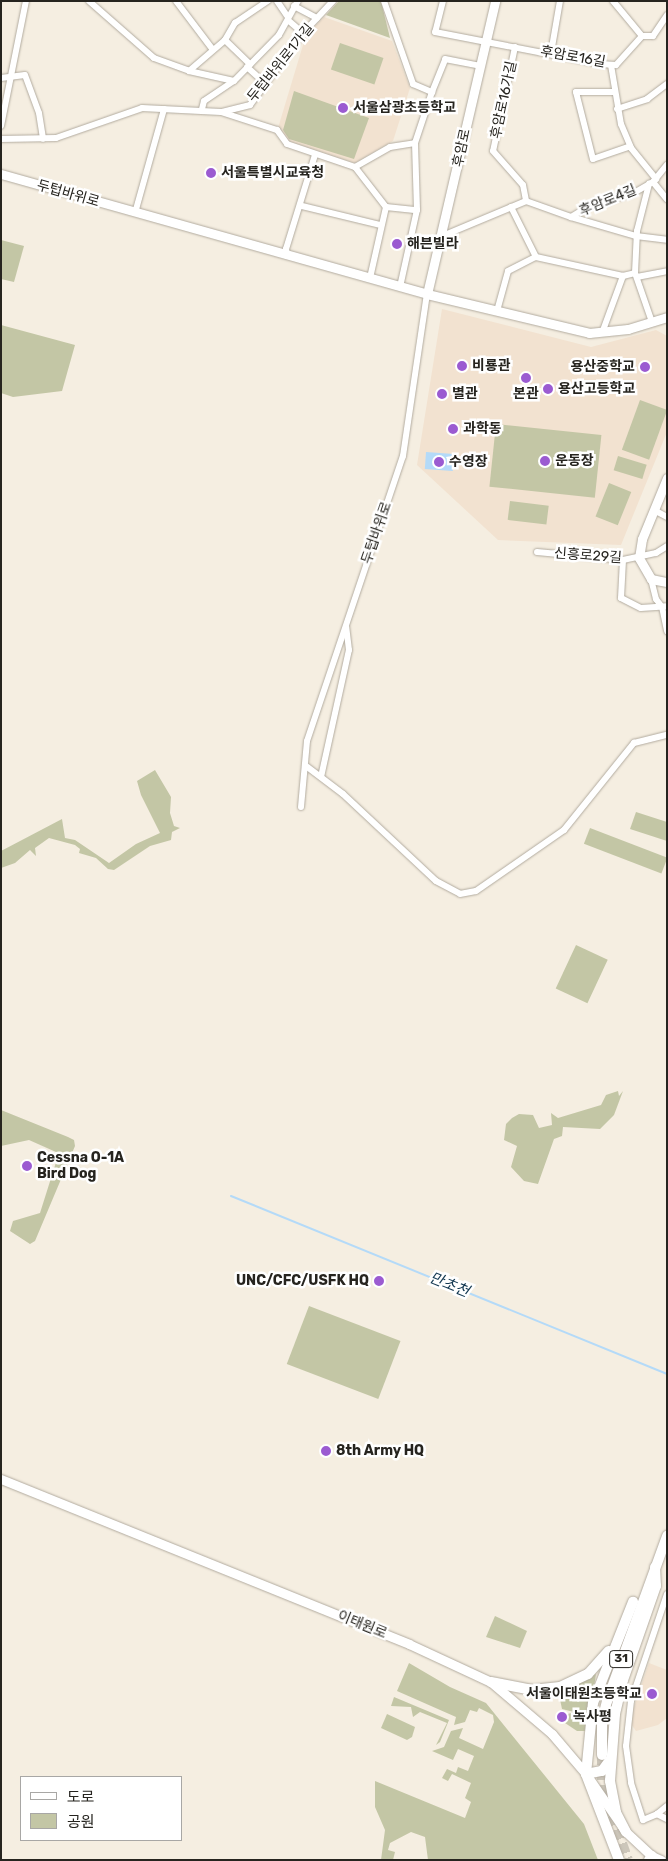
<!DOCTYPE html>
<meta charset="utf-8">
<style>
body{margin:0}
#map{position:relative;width:668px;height:1861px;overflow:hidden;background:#f5eee1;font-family:Rubik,"Noto Sans KR",sans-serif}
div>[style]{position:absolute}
.education>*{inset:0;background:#f2e2d0}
.green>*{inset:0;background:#c3c6a5;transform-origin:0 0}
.water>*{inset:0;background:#b4daf8;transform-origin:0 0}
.stream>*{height:2px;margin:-1px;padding:0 1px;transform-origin:1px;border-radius:1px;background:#b4daf8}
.primary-tunnel>*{height:10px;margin-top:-5px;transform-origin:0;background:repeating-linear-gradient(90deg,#ccc6ba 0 10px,transparent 0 15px)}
.roads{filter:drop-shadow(0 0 1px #b2ab9f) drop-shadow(0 0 1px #b2ab9f)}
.street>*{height:6px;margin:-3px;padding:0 3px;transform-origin:3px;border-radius:3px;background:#fff}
.secondary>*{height:9px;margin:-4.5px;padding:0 4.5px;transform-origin:4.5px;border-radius:4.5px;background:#fff}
.primary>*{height:10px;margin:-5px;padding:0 5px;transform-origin:5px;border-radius:5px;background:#fff}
.dots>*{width:14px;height:14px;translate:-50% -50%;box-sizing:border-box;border:2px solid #fff;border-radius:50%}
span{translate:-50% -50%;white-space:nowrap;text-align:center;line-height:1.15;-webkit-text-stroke:5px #fff;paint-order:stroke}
.shield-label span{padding:1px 4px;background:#fff;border:1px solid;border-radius:4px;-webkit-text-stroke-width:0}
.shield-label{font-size:12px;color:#26241f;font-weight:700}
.street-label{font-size:14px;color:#26241f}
.poi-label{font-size:14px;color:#26241f;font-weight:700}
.left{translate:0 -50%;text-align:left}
.right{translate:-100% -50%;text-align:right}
.water-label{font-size:15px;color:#133851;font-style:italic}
.frame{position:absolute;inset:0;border:2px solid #26241f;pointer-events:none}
.legend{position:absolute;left:20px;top:1776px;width:162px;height:65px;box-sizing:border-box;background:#fff;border:1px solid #a8a7a5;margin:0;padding:6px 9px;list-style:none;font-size:15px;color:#26241f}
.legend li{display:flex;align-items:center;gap:10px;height:25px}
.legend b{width:25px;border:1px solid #a8a7a5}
</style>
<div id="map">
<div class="education">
<div style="clip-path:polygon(324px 17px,392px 41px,410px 88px,393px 141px,355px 163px,287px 142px,278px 128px,306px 35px)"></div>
<div style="clip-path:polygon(442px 309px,591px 347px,656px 330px,667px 336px,667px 432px,621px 545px,498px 540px,417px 465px)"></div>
<div style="clip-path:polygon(649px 1663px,667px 1670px,667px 1718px,658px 1725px,636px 1731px,629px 1721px)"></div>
</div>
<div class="green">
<div style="clip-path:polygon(339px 1px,381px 1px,390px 38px,326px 15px)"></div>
<div style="left:340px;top:43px;width:46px;height:28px;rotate:19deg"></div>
<div style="clip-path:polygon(294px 91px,369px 118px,354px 159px,289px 139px,283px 130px)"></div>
<div style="clip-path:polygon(1px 240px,24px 246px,14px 282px,1px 279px)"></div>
<div style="clip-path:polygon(1px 325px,75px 345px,62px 391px,13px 397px,1px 393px)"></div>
<div style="left:640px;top:400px;width:29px;height:53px;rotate:20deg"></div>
<div style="left:496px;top:424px;width:106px;height:63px;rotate:6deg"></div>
<div style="left:618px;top:456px;width:30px;height:15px;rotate:17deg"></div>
<div style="left:609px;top:483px;width:24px;height:36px;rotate:22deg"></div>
<div style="left:510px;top:501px;width:39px;height:19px;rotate:7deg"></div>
<div style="clip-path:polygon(155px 770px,171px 797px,170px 813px,174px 826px,180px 828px,172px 832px,171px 840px,150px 846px,114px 870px,108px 869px,96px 858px,79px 853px,80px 849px,75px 845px,49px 838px,35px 848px,36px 856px,30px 850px,15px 863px,1px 868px,1px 851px,62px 819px,65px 838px,75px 840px,109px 863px,136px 844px,160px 833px,141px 795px,137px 781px)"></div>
<div style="clip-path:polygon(636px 812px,667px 822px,667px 841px,630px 829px)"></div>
<div style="left:590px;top:828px;width:83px;height:17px;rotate:21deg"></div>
<div style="left:576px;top:945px;width:35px;height:48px;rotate:25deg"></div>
<div style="clip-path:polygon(618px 1091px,619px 1096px,623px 1091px,614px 1115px,600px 1129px,563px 1127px,562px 1136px,554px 1139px,538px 1184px,524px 1181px,511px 1167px,517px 1146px,504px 1140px,506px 1124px,512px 1118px,519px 1114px,533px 1115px,539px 1128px,552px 1125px,551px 1113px,558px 1118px,601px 1105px,606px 1095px)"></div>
<div style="clip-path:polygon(1px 1110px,68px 1137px,74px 1140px,75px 1146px,35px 1241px,30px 1244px,10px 1231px,13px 1221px,40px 1213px,58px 1156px,56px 1152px,29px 1140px,1px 1146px)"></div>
<div style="left:309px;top:1306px;width:98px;height:62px;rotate:21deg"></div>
<div style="clip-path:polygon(495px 1616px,527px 1631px,520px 1648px,486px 1637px)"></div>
<div style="clip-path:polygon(409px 1663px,450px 1687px,486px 1703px,584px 1824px,598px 1860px,428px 1860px,425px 1837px,411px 1832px,390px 1843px,388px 1850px,395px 1852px,393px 1860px,381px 1860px,385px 1830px,375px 1807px,375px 1781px,465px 1818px,471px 1802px,465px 1798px,471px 1783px,452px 1774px,448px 1781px,442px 1778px,447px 1769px,456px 1773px,458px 1767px,468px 1771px,474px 1756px,458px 1749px,453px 1760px,432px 1751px,444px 1747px,451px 1731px,463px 1728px,459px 1738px,483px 1749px,494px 1722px,493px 1715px,479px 1708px,477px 1712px,470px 1710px,465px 1722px,454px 1725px,456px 1717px,397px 1691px)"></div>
<div style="clip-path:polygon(596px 1674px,587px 1731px,577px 1731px,565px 1723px,568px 1714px,574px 1712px,562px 1709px,558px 1690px)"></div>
<div style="clip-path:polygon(394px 1697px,449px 1720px,440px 1742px,436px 1745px,447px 1723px,420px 1712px,413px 1717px,411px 1707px,391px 1706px)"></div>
<div style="clip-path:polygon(387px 1714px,415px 1727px,412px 1737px,407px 1740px,381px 1728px)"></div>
</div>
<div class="water">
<div style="left:426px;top:452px;width:28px;height:17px;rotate:4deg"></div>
</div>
<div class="stream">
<div style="left:231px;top:1196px;width:471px;rotate:22.2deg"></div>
</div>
<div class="primary-tunnel">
<div style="left:602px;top:1755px;width:32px;rotate:90deg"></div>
<div style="left:602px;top:1787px;width:77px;rotate:70.4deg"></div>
</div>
<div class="roads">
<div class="street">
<div style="left:89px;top:1px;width:86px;rotate:41.2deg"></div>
<div style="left:154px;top:58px;width:37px;rotate:20deg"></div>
<div style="left:189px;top:71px;width:46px;rotate:12.5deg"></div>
<div style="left:176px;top:1px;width:61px;rotate:52.9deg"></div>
<div style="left:277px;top:1px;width:18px;rotate:56deg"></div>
<div style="left:384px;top:1px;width:88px;rotate:70.7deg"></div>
<div style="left:413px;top:84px;width:21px;rotate:23deg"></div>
<div style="left:443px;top:1px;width:32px;rotate:104deg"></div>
<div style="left:435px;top:32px;width:168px;rotate:11deg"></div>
<div style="left:600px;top:64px;width:16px;rotate:4deg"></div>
<div style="left:616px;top:65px;width:39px;rotate:-48deg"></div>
<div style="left:642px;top:36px;width:11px"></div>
<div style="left:653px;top:36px;width:25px;rotate:-56deg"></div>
<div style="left:613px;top:1px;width:45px;rotate:50.4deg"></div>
<div style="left:294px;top:6px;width:26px;rotate:28deg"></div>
<div style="left:289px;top:21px;width:18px;rotate:41deg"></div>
<div style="left:225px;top:40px;width:35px;rotate:44deg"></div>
<div style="left:515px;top:47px;width:106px;rotate:101.9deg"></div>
<div style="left:493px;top:151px;width:45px;rotate:48.6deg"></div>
<div style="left:523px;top:185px;width:16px;rotate:79deg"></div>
<div style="left:551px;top:53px;width:53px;rotate:-80.2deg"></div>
<div style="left:611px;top:65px;width:60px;rotate:80.4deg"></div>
<div style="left:621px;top:124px;width:26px;rotate:67deg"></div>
<div style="left:631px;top:148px;width:40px;rotate:51deg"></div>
<div style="left:247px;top:67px;width:25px;rotate:42deg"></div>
<div style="left:189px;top:71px;width:48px;rotate:-40.7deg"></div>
<div style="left:225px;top:40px;width:20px;rotate:-60deg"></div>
<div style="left:235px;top:23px;width:40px;rotate:-34deg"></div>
<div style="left:1px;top:78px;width:24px;rotate:-7deg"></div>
<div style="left:25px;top:75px;width:40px;rotate:69.8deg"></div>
<div style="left:39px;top:113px;width:26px;rotate:81deg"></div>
<div style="left:614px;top:92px;width:38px;rotate:180deg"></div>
<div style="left:576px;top:92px;width:69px;rotate:75.8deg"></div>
<div style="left:593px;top:159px;width:39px;rotate:-19deg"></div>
<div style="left:202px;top:109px;width:8px;rotate:-76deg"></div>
<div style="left:204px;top:101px;width:36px;rotate:-34deg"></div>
<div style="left:234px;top:81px;width:64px;rotate:-45.6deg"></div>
<div style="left:279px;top:35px;width:39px;rotate:-61deg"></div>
<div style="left:617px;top:109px;width:32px;rotate:-18deg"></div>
<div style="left:647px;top:99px;width:25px;rotate:-37deg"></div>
<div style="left:222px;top:112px;width:29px;rotate:-14deg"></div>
<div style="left:250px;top:105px;width:89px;rotate:-53.6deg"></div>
<div style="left:303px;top:33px;width:44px;rotate:-46.8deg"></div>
<div style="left:1px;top:126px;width:127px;rotate:-78.7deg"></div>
<div style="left:1px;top:139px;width:55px;rotate:-1deg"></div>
<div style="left:56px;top:138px;width:91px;rotate:-19.2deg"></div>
<div style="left:142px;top:108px;width:79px;rotate:2.9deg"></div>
<div style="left:221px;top:112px;width:59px;rotate:17.8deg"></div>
<div style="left:277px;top:130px;width:17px;rotate:54deg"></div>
<div style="left:287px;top:144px;width:72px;rotate:18.7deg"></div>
<div style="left:355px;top:167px;width:40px;rotate:-29.7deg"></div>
<div style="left:390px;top:147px;width:25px;rotate:-9deg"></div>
<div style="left:355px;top:167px;width:51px;rotate:52.2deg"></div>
<div style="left:386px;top:207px;width:31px;rotate:6deg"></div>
<div style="left:653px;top:182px;width:22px;rotate:51deg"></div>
<div style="left:302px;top:206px;width:80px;rotate:13.7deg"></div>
<div style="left:511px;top:207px;width:56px;rotate:63.4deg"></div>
<div style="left:135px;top:213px;width:108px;rotate:-74.4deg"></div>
<div style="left:571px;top:217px;width:68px;rotate:16.3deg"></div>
<div style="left:636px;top:236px;width:31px;rotate:7deg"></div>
<div style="left:440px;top:237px;width:93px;rotate:-22.7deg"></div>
<div style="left:526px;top:201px;width:48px;rotate:19.6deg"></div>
<div style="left:571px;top:217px;width:23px;rotate:-31deg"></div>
<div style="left:591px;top:205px;width:42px;rotate:-15deg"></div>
<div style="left:632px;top:194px;width:24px;rotate:-30deg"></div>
<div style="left:653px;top:182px;width:22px;rotate:-51deg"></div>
<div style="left:287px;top:256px;width:7px;rotate:-98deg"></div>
<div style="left:286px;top:249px;width:98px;rotate:-72.9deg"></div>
<div style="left:635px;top:273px;width:52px;rotate:70.9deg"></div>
<div style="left:637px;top:277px;width:31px;rotate:-11deg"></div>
<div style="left:370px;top:278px;width:73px;rotate:-77.3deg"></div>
<div style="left:400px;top:287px;width:79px;rotate:-77.6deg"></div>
<div style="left:417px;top:210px;width:67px;rotate:-91.7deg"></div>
<div style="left:415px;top:143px;width:54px;rotate:-71.6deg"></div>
<div style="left:432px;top:92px;width:35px;rotate:-68deg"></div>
<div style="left:445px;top:59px;width:36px;rotate:11deg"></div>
<div style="left:497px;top:311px;width:41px;rotate:-74.6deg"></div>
<div style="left:508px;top:271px;width:31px;rotate:-27deg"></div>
<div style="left:536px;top:257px;width:89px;rotate:12.3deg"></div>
<div style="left:602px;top:333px;width:61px;rotate:-69.8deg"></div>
<div style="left:623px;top:276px;width:12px;rotate:-14deg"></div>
<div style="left:635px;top:273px;width:42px;rotate:-87.3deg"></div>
<div style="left:637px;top:231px;width:49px;rotate:-75.7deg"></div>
<div style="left:654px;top:510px;width:15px;rotate:28deg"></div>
<div style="left:537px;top:552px;width:86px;rotate:5.3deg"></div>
<div style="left:623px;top:560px;width:34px;rotate:-12deg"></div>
<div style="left:656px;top:553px;width:13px;rotate:-32deg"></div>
<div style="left:623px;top:560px;width:38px;rotate:93deg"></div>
<div style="left:621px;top:598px;width:22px;rotate:27deg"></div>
<div style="left:641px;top:608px;width:26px;rotate:-4deg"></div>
<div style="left:651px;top:579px;width:21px;rotate:76deg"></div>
<div style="left:656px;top:599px;width:10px;rotate:53deg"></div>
<div style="left:662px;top:607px;width:25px;rotate:78deg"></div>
<div style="left:306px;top:766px;width:46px;rotate:37.1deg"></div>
<div style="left:343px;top:794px;width:127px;rotate:43.1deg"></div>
<div style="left:436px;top:881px;width:27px;rotate:28deg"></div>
<div style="left:460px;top:894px;width:16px;rotate:-11deg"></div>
<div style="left:476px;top:891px;width:107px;rotate:-34.7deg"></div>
<div style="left:564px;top:830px;width:112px;rotate:-51.2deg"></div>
<div style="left:634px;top:743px;width:34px;rotate:-14deg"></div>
<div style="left:321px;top:777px;width:130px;rotate:-77.6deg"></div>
<div style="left:349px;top:650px;width:23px;rotate:-97deg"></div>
<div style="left:301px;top:807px;width:66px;rotate:-84.8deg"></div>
<div style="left:307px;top:741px;width:301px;rotate:-71.4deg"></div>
<div style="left:403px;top:456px;width:164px;rotate:-81.6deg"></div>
<div style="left:667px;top:1594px;width:113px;rotate:108.6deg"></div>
<div style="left:631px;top:1701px;width:45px;rotate:96.3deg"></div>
<div style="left:626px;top:1746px;width:37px;rotate:82deg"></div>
<div style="left:631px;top:1783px;width:39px;rotate:72deg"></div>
<div style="left:643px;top:1820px;width:15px;rotate:-23deg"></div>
<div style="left:657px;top:1814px;width:11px;rotate:27deg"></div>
<div style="left:657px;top:1814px;width:13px;rotate:-39deg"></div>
</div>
<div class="secondary">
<div style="left:1px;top:174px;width:443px;rotate:15.7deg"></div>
<div style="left:427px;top:294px;width:167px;rotate:13.5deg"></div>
<div style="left:589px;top:333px;width:39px;rotate:-6deg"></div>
<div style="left:628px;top:329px;width:41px;rotate:-17.1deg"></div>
<div style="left:427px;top:294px;width:301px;rotate:-76.9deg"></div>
<div style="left:667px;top:478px;width:66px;rotate:112.3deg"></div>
<div style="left:642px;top:539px;width:19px;rotate:99deg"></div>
<div style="left:639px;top:558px;width:24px;rotate:60deg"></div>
<div style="left:651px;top:579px;width:16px;rotate:11deg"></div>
<div style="left:1px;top:1479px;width:440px;rotate:22deg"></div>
<div style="left:409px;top:1644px;width:90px;rotate:24.9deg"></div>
<div style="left:491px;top:1682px;width:80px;rotate:40.4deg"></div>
<div style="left:552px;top:1734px;width:52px;rotate:49.6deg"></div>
<div style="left:586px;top:1774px;width:70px;rotate:55.4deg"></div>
<div style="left:626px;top:1832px;width:35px;rotate:43deg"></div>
<div style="left:652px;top:1856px;width:10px;rotate:24deg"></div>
</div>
<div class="primary">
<div style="left:491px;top:1682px;width:42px;rotate:11deg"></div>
<div style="left:532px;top:1690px;width:28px;rotate:-6deg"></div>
<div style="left:560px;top:1687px;width:31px;rotate:-25deg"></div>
<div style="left:588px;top:1674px;width:31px;rotate:-48deg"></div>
<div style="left:602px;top:1755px;width:34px;rotate:-90deg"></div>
<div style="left:602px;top:1721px;width:21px;rotate:-76deg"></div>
<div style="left:607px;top:1701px;width:176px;rotate:-70deg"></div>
<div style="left:586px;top:1774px;width:16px;rotate:-11deg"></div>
<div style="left:602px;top:1771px;width:14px;rotate:-54deg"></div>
<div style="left:626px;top:1832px;width:22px;rotate:-117deg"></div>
<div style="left:616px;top:1812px;width:32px;rotate:-101deg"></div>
<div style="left:610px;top:1781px;width:67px;rotate:-85.7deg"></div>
<div style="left:615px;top:1714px;width:35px;rotate:-77deg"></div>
<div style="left:623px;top:1680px;width:100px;rotate:-70.7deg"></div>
<div style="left:656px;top:1586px;width:19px;rotate:-93deg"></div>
<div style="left:619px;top:1860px;width:92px;rotate:-111deg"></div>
<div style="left:586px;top:1774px;width:71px;rotate:-84.4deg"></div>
<div style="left:593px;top:1703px;width:109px;rotate:-68.4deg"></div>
<div style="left:649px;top:1860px;width:5px;rotate:-53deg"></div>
</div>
</div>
<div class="dots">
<div style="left:343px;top:108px;background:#9b5bd1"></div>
<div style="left:211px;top:173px;background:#9b5bd1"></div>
<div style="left:397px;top:244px;background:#9b5bd1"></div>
<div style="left:462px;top:366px;background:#9b5bd1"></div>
<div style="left:645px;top:367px;background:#9b5bd1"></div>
<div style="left:526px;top:378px;background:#9b5bd1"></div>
<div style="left:548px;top:389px;background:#9b5bd1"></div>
<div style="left:442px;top:394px;background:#9b5bd1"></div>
<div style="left:453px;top:429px;background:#9b5bd1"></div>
<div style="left:545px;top:461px;background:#9b5bd1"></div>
<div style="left:439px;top:462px;background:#9b5bd1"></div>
<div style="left:27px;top:1166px;background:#9b5bd1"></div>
<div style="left:379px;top:1281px;background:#9b5bd1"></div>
<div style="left:326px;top:1451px;background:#9b5bd1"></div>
<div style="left:652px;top:1694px;background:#9b5bd1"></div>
<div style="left:562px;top:1717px;background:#9b5bd1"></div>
</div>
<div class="shield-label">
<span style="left:621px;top:1659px">31</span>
</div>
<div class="street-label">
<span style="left:573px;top:57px;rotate:10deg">후암로16길</span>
<span style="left:281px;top:63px;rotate:-51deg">두텁바위로1가길</span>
<span style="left:504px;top:100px;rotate:-78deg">후암로16가길</span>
<span style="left:462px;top:148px;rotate:-78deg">후암로</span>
<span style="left:68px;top:194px;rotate:16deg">두텁바위로</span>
<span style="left:608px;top:201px;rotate:-22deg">후암로4길</span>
<span style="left:377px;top:533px;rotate:-71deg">두텁바위로</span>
<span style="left:588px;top:556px;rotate:4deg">신흥로29길</span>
<span style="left:362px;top:1625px;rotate:22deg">이태원로</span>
</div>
<div class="poi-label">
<span class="left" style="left:353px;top:108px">서울삼광초등학교</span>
<span class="left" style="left:221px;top:173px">서울특별시교육청</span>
<span class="left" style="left:407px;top:244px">해븐빌라</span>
<span class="left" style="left:472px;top:366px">비룡관</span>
<span class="right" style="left:635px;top:367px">용산중학교</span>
<span class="left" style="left:558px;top:389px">용산고등학교</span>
<span class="left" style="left:452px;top:394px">별관</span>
<span style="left:526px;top:394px">본관</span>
<span class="left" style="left:463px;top:429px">과학동</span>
<span class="left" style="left:555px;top:461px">운동장</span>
<span class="left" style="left:449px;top:462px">수영장</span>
<span class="left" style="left:37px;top:1166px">Cessna O-1A<br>Bird Dog</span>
<span class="right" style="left:369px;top:1281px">UNC/CFC/USFK HQ</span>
<span class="left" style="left:336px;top:1451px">8th Army HQ</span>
<span class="right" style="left:642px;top:1694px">서울이태원초등학교</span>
<span class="left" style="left:573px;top:1717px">녹사평</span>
</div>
<div class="water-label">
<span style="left:449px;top:1285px;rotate:22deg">만초천</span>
</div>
<div class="frame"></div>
<ul class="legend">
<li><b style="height:6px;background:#fff"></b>도로</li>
<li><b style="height:14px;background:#c3c6a5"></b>공원</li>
</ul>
</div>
